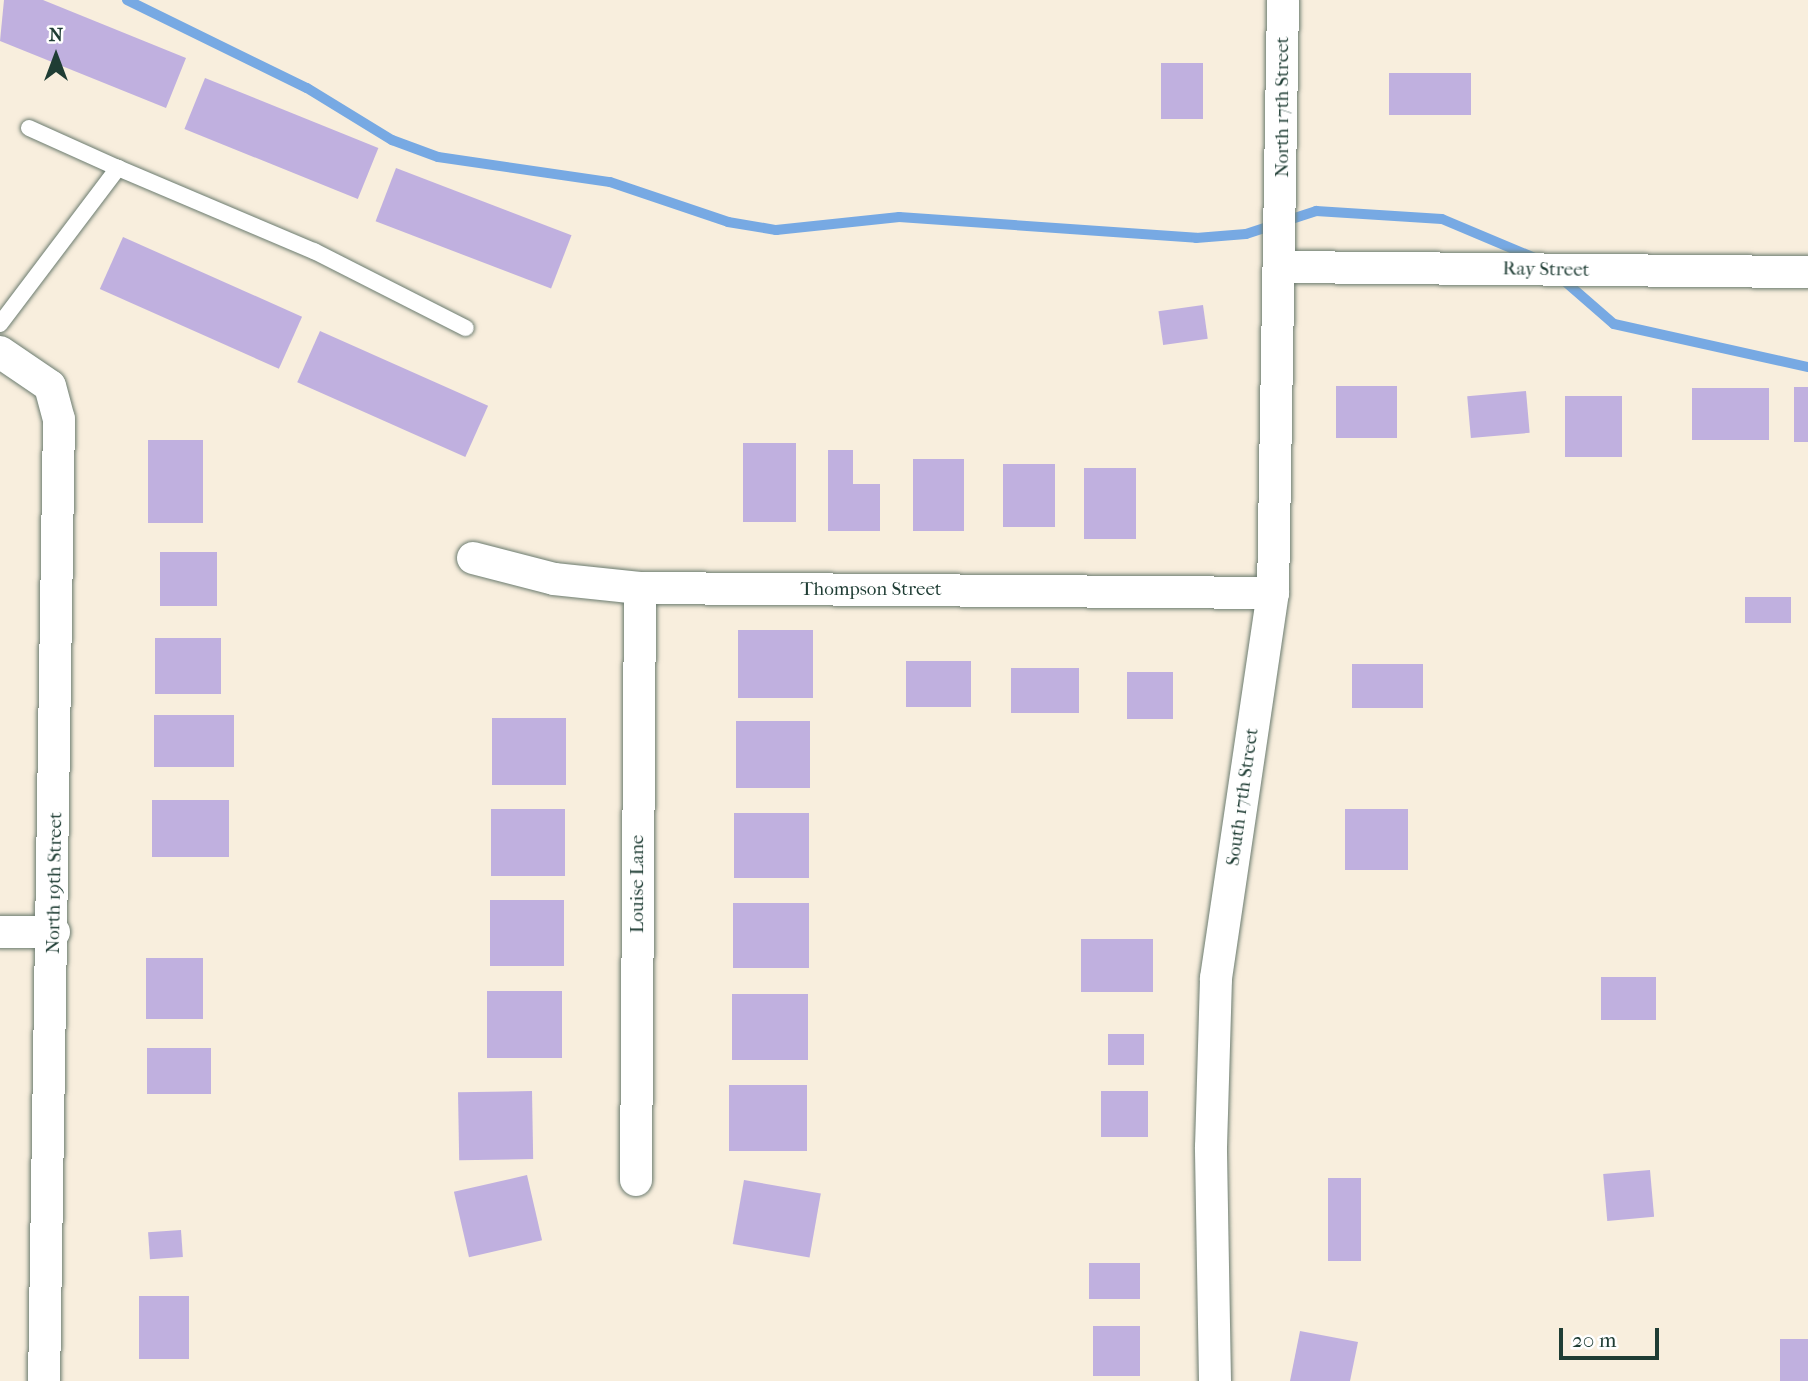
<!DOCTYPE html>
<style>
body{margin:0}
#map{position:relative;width:1808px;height:1381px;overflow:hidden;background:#f8eedd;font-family:"IM FELL French Canon",serif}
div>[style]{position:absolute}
.stream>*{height:10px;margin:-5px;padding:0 5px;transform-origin:5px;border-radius:5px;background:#77a9e3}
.building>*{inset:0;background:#c0b0df;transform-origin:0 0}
.roads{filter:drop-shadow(0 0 2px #6b7b6f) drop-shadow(0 0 2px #6b7b6f)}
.service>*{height:16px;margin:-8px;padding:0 8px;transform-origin:8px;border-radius:8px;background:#fff}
.minor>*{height:32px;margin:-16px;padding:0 16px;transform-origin:16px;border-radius:16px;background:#fff}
span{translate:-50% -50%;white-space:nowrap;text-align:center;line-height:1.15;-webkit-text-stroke:5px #fff;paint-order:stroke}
.street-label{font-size:19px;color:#1f3d34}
.north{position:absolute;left:21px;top:21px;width:70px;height:70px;-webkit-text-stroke:5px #fff;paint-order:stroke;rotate:0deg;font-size:19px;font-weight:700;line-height:28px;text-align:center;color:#1f3d34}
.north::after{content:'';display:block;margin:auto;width:24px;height:32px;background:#1f3d34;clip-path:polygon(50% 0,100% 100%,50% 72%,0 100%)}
.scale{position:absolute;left:1559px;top:1328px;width:100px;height:32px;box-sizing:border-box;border:4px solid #1f3d34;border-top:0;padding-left:9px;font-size:21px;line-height:24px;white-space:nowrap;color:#1f3d34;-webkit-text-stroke:5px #fff;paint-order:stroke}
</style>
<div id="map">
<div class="stream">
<div style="left:127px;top:0;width:200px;rotate:26.1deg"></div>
<div style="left:307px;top:88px;width:100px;rotate:31.5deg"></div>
<div style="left:392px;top:140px;width:49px;rotate:20.3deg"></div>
<div style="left:438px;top:157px;width:174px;rotate:8.3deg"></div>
<div style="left:610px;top:182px;width:125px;rotate:18.7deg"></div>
<div style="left:728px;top:222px;width:49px;rotate:9.5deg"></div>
<div style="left:776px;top:230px;width:124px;rotate:-6deg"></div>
<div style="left:899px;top:217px;width:298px;rotate:4deg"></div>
<div style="left:1196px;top:238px;width:50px;rotate:-4.6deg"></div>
<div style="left:1246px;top:234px;width:74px;rotate:-18.2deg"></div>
<div style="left:1316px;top:211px;width:126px;rotate:3.6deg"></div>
<div style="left:1442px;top:219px;width:108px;rotate:22.8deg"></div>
<div style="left:1561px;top:278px;width:70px;rotate:41deg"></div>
<div style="left:1614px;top:324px;width:199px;rotate:12.5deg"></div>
</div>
<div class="building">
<div style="clip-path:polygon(4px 0,43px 0,186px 58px,166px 108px,0 41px)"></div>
<div style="left:1161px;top:63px;width:42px;height:56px"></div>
<div style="left:1389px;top:73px;width:82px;height:42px"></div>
<div style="left:205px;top:78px;width:187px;height:55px;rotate:22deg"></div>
<div style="left:396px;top:168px;width:188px;height:57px;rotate:21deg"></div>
<div style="left:123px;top:237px;width:196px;height:57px;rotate:24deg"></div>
<div style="left:1203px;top:305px;width:34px;height:45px;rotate:82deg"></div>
<div style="left:320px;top:331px;width:184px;height:56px;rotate:24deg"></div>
<div style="left:1336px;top:386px;width:61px;height:52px"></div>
<div style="left:1794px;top:387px;width:14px;height:55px"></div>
<div style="left:1692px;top:388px;width:77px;height:52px"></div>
<div style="left:1526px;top:391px;width:42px;height:59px;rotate:85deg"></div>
<div style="left:1565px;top:396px;width:57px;height:61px"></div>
<div style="left:148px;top:440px;width:55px;height:83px"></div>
<div style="left:743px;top:443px;width:53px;height:79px"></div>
<div style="clip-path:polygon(828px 450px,853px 450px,853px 484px,880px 484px,880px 531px,828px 531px)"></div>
<div style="left:913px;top:459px;width:51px;height:72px"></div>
<div style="left:1003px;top:464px;width:52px;height:63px"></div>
<div style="left:1084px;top:468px;width:52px;height:71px"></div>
<div style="left:160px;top:552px;width:57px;height:54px"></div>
<div style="left:1745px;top:597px;width:46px;height:26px"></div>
<div style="left:738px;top:630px;width:75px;height:68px"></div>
<div style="left:155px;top:638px;width:66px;height:56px"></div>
<div style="left:906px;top:661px;width:65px;height:46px"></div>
<div style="left:1352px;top:664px;width:71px;height:44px"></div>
<div style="left:1011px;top:668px;width:68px;height:45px"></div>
<div style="left:1127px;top:672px;width:46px;height:47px"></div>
<div style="left:154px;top:715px;width:80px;height:52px"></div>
<div style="left:492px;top:718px;width:74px;height:67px"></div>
<div style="left:736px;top:721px;width:74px;height:67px"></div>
<div style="left:152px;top:800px;width:77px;height:57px"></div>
<div style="left:491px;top:809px;width:74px;height:67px"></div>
<div style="left:1345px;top:809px;width:63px;height:61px"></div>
<div style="left:734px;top:813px;width:75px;height:65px"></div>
<div style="left:490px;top:900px;width:74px;height:66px"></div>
<div style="left:733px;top:903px;width:76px;height:65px"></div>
<div style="left:1081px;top:939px;width:72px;height:53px"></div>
<div style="left:146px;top:958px;width:57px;height:61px"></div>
<div style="left:1601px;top:977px;width:55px;height:43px"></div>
<div style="left:487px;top:991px;width:75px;height:67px"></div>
<div style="left:732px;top:994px;width:76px;height:66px"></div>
<div style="left:1108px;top:1034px;width:36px;height:31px"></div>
<div style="left:147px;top:1048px;width:64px;height:46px"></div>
<div style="left:729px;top:1085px;width:78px;height:66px"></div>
<div style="left:532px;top:1091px;width:68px;height:74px;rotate:89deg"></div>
<div style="left:1101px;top:1091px;width:47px;height:46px"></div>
<div style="left:1650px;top:1170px;width:47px;height:47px;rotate:85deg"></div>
<div style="left:527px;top:1175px;width:67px;height:75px;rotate:77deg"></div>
<div style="left:1328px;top:1178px;width:33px;height:83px"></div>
<div style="left:744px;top:1180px;width:78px;height:65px;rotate:10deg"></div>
<div style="left:181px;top:1230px;width:27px;height:33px;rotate:86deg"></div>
<div style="left:1089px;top:1263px;width:51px;height:36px"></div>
<div style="left:139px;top:1296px;width:50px;height:63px"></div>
<div style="left:1093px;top:1326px;width:47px;height:50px"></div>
<div style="clip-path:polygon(1300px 1331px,1358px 1342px,1350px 1381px,1290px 1381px)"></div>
<div style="left:1780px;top:1339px;width:28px;height:42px"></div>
</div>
<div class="roads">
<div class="service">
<div style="left:29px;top:128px;width:98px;rotate:24.2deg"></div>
<div style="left:0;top:324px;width:196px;rotate:-52.9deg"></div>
<div style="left:118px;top:168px;width:213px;rotate:23deg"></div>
<div style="left:314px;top:251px;width:170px;rotate:26.9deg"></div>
</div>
<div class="minor">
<div style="left:1283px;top:267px;width:525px;rotate:0.55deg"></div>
<div style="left:0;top:352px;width:60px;rotate:34.2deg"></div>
<div style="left:50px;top:386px;width:34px;rotate:75deg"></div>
<div style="left:59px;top:419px;width:962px;rotate:90.89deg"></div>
<div style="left:473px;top:558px;width:84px;rotate:14.5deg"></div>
<div style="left:554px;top:579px;width:86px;rotate:6deg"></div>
<div style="left:640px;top:588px;width:633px;rotate:0.45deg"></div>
<div style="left:0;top:932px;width:54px"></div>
<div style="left:636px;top:1180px;width:592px;rotate:-89.61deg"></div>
<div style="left:1215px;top:1381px;width:234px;rotate:-91deg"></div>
<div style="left:1211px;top:1147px;width:169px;rotate:-88.3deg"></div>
<div style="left:1216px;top:978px;width:389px;rotate:-81.6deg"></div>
<div style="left:1273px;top:593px;width:593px;rotate:-89.03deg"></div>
</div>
</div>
<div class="street-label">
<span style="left:1283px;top:107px;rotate:-90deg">North 17th Street</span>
<span style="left:1546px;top:270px;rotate:1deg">Ray Street</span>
<span style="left:871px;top:590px">Thompson Street</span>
<span style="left:1243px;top:797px;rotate:-82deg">South 17th Street</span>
<span style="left:55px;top:883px;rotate:-89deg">North 19th Street</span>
<span style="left:638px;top:884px;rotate:-90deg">Louise Lane</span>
</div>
<div class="north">N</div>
<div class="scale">20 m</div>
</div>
